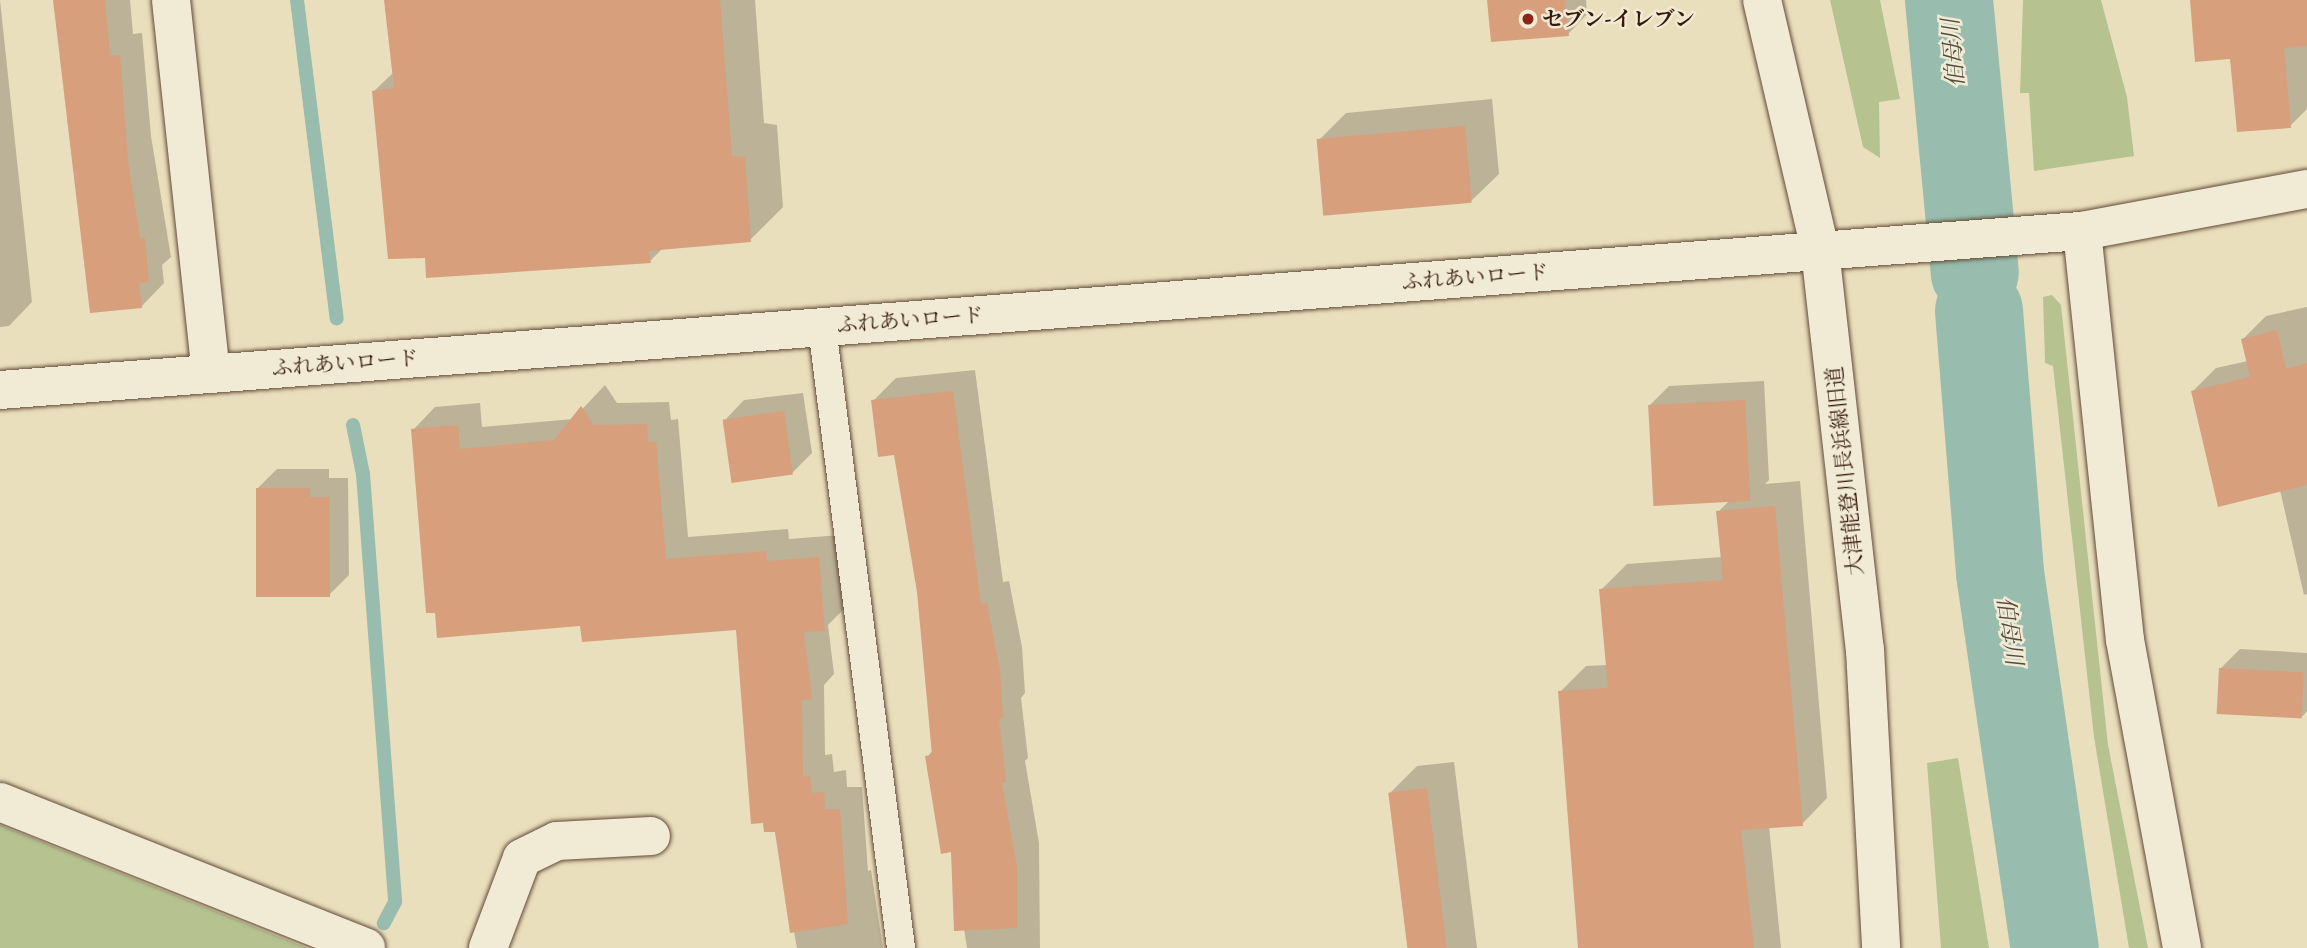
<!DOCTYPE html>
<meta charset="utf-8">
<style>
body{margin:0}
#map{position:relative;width:2307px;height:948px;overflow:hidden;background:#eadfbd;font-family:Alegreya,"Noto Serif JP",serif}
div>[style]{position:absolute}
.green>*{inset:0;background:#b7c291}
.shadow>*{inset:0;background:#0003}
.stream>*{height:14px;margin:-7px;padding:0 7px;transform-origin:7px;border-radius:7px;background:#98bdae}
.river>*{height:88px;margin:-44px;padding:0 44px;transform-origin:44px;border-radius:44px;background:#98bdae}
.building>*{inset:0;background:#d89f7d;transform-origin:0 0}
.roads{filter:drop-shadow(0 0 2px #624b38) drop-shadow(0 0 2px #624b38)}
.service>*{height:28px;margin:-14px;padding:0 14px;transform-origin:14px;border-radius:14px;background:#f1ead4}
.minor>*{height:38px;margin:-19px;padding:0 19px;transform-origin:19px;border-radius:19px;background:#f1ead4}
.tertiary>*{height:38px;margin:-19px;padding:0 19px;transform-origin:19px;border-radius:19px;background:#f1ead4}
.dots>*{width:19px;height:19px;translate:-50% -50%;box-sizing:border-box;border:4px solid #f1ead4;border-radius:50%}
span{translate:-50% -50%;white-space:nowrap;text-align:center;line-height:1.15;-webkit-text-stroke:5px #f1ead4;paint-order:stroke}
.poi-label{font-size:21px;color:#351a0b;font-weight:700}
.left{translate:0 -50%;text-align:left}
.street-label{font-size:21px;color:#351a0b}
.water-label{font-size:23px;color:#534b3c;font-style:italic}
</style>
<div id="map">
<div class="green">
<div style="clip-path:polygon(1830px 0,1880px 0,1900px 99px,1879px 102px,1880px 158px,1863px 147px)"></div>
<div style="clip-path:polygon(2023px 0,2101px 0,2127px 97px,2134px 156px,2034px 171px,2029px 93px,2020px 93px)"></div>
<div style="clip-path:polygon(2052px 295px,2061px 305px,2108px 745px,2148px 948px,2129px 948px,2094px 737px,2053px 366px,2045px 363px,2043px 297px)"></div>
<div style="clip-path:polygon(1958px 758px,1989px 948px,1941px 948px,1927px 763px)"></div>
<div style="clip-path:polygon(0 825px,307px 948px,0 948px)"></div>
</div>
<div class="shadow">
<div style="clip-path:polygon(0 0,32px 302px,9px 326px,0 327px)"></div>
<div style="clip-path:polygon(56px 0,130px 0,133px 34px,142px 33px,151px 136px,171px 257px,162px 265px,164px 283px,141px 307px)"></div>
<div style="clip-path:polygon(386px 0,755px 0,764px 123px,777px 125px,783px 207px,750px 240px,663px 248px,650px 261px,427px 256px,374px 91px,394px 72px)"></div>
<div style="clip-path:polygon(1489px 0,1586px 0,1587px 14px,1568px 34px)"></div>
<div style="clip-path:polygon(2192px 0,2307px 0,2307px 109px,2290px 126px,2232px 57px)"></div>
<div style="clip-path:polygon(1492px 99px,1499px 174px,1471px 201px,1319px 140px,1346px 113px)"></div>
<div style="clip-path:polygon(2307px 307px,2307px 594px,2304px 595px,2280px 490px,2193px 391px,2216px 368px,2248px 361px,2243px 339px,2266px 316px)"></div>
<div style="clip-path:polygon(975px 370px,1003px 582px,1009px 581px,1022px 647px,1025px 693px,1021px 698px,1028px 758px,1025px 761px,1039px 843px,1040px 948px,967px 948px,952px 850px,927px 757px,933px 750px,924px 635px,896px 454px,873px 401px,896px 378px)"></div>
<div style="clip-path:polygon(1764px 381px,1769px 480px,1765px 484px,1800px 481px,1827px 798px,1802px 824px,1769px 826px,1781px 948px,1580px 948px,1560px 692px,1586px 666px,1608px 665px,1601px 590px,1627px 564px,1722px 557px,1718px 512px,1729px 501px,1650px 405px,1669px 386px)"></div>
<div style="clip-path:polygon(605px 385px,617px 403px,669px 402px,671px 420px,678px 419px,688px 537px,788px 529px,789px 539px,841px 535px,847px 606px,828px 625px,834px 674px,824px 685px,825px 755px,832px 754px,834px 772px,846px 770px,847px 787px,862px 787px,868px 871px,871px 870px,883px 948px,797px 948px,737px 628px,582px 624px,413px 430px,435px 407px,480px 403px,482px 427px,573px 419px)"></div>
<div style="clip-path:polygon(803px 393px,812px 453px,792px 473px,725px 420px,744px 400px)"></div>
<div style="clip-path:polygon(277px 469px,329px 469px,329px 478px,348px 478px,349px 575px,329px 595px,257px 489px)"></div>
<div style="clip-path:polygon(2240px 649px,2307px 653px,2307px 711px,2301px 718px,2221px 668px)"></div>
<div style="clip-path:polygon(1454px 762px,1477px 948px,1408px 948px,1389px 794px,1417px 766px)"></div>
</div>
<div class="stream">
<div style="left:297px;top:0;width:321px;rotate:82.9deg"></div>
<div style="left:353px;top:425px;width:50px;rotate:78.5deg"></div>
<div style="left:363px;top:474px;width:429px;rotate:85.7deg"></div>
<div style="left:395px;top:902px;width:24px;rotate:118deg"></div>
</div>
<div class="river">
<div style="left:1949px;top:0;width:274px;rotate:84.6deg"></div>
<div style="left:1979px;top:311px;width:263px;rotate:85.4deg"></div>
<div style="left:2000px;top:573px;width:379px;rotate:81.7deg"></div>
</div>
<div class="building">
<div style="clip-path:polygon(53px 0,105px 0,110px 56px,120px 55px,128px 160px,140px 238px,145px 238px,149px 282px,139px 283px,142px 308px,90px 313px)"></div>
<div style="clip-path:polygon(384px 0,720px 0,732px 156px,745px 157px,751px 242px,648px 251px,651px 263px,426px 278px,425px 258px,388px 259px,372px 91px,394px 88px)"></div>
<div style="clip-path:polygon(1487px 0,1565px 0,1569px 36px,1491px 42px)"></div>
<div style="clip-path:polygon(2190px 0,2307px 0,2307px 46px,2284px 48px,2291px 128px,2237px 132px,2230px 59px,2195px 62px)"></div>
<div style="left:1465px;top:126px;width:77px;height:149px;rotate:85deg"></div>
<div style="clip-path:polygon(2277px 330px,2286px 369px,2307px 363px,2307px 485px,2218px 507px,2191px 391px,2250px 377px,2241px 339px)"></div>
<div style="clip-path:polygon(953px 391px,981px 604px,987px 603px,1000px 670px,1003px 718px,999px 718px,1006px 782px,1002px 783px,1017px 867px,1017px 928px,954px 931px,951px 852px,941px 854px,925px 756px,932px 755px,917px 592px,894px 455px,878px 457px,871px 400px)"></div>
<div style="left:1745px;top:400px;width:101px;height:97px;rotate:87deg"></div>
<div style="clip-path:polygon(581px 406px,594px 425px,647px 424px,648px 442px,656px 441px,666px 559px,766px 551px,767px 561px,819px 557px,825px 631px,804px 632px,812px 699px,802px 700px,803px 777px,810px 776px,812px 793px,824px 792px,825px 809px,840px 809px,848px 924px,790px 933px,775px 832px,764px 832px,763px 823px,751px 824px,736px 630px,582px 642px,580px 626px,437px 638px,435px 613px,426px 613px,411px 429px,458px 425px,460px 449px,554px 440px)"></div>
<div style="left:784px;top:411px;width:64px;height:62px;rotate:82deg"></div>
<div style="clip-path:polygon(256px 488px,310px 488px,310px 497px,329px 497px,330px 597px,256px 597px)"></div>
<div style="clip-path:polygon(1775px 506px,1803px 826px,1741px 830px,1754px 948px,1578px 948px,1558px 691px,1608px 688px,1599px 589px,1723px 580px,1716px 511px)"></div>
<div style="left:2219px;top:668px;width:85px;height:46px;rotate:3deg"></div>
<div style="left:1427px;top:788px;width:161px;height:39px;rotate:83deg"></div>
</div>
<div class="roads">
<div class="service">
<div style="left:822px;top:327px;width:626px;rotate:82.75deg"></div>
</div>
<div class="minor">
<div style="left:171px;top:0;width:376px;rotate:83.9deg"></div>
<div style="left:0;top:802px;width:394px;rotate:21.7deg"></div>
<div style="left:488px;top:948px;width:96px;rotate:-69.3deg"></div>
<div style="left:522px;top:858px;width:39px;rotate:-26deg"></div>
<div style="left:557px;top:841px;width:94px;rotate:-3deg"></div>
</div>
<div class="tertiary">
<div style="left:1762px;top:0;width:257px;rotate:76.9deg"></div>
<div style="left:1820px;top:250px;width:403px;rotate:83.6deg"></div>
<div style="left:1865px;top:650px;width:298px;rotate:86.9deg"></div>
<div style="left:2082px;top:231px;width:411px;rotate:84deg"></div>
<div style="left:2125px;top:640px;width:313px;rotate:79.5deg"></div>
<div style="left:0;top:390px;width:2088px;rotate:-4.37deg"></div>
<div style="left:2082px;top:231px;width:229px;rotate:-10.6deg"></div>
</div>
</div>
<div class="dots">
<div style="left:1528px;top:19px;background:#8f2418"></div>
</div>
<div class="poi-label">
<span class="left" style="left:1542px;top:19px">セブン-イレブン</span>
</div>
<div class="street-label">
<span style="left:1475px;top:277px;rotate:-4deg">ふれあいロード</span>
<span style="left:910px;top:320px;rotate:-4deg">ふれあいロード</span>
<span style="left:345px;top:363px;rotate:-4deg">ふれあいロード</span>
<span style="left:1845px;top:471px;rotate:-96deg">大津能登川長浜線旧道</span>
</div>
<div class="water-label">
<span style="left:1954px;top:53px;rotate:-95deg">伯母川</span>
<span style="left:2009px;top:631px;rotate:82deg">伯母川</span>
</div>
</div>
